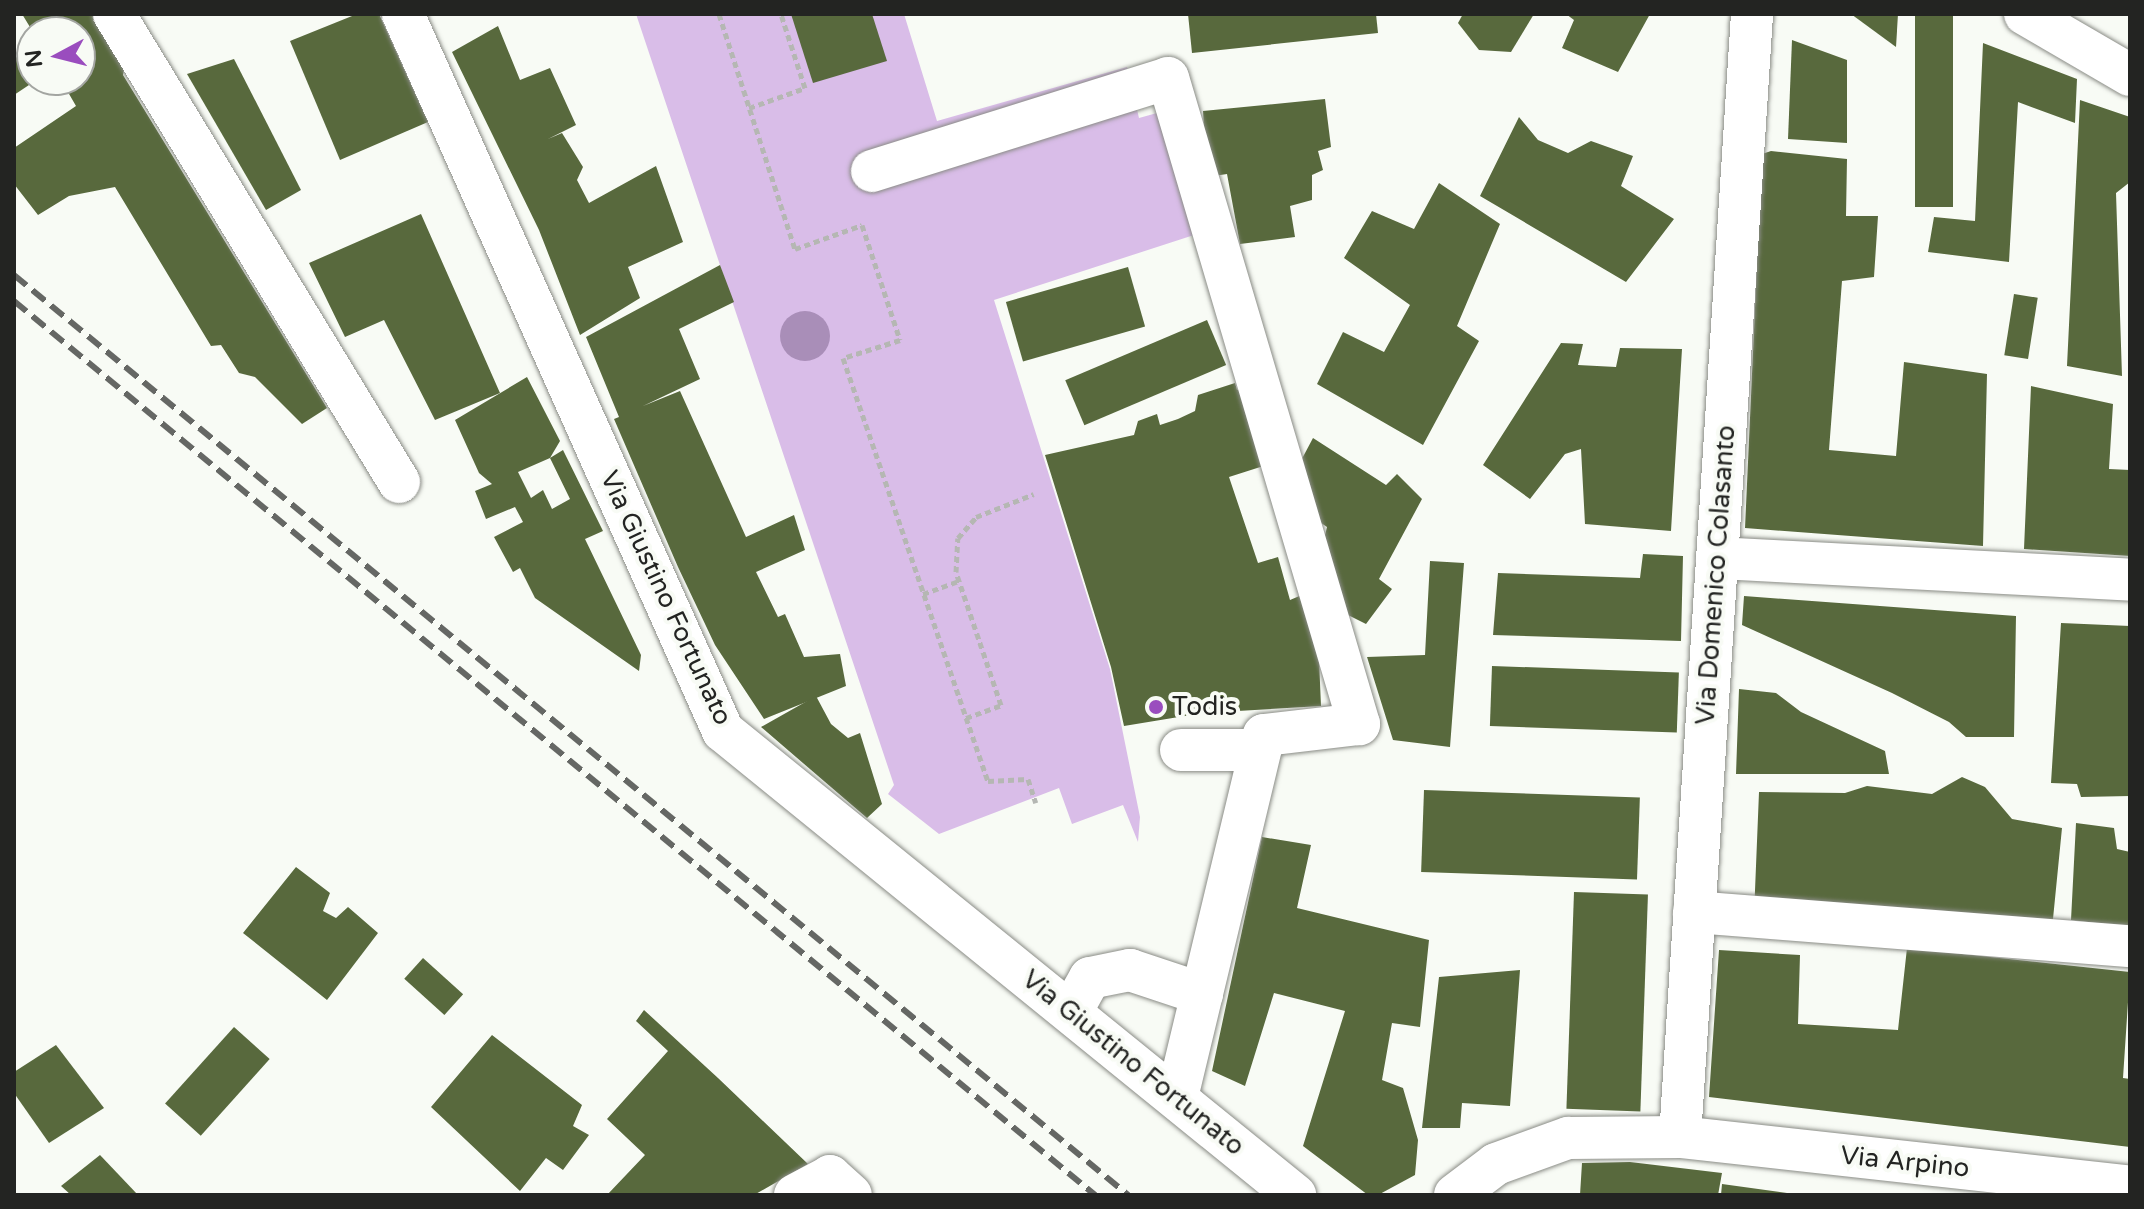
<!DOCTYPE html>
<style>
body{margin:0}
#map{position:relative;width:2144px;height:1209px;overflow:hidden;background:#f8fbf5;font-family:"Varela Round",sans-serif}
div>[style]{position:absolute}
.green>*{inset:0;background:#d9bde8}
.water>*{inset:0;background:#a98eb8}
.round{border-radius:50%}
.building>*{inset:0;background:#58693d;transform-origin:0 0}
.path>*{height:5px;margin-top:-2.5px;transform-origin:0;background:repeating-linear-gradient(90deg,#b5b7b3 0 6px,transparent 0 10px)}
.roads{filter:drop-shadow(0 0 2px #8a8c86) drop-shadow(0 0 2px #8a8c86)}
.minor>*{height:42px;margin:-21px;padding:0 21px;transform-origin:21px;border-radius:21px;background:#fff}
.rail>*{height:6px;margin-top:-3px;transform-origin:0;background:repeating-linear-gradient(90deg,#656764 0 16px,transparent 0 24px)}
.dots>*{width:22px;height:22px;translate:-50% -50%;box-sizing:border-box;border:4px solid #f8fbf5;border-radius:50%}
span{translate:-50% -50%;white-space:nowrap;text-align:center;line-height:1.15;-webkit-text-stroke:8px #f8fbf5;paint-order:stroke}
.street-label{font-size:26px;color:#232422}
.poi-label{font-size:26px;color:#232422}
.left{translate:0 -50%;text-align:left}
.frame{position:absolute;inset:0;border:16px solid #232422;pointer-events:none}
.north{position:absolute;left:16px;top:16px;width:80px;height:80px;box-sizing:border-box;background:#f8fbf5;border:2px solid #a3a5a1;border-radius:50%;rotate:263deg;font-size:22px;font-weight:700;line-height:32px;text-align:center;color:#232422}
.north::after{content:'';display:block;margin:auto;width:28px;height:36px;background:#9a4dbe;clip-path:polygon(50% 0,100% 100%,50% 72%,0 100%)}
</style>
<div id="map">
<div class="green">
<div style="clip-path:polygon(636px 14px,904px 14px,937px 121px,1127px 67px,1139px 118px,1157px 113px,1194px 235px,994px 300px,1110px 669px,1140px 817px,1138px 842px,1123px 805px,1072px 824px,1059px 788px,939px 834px,888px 794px,894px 785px)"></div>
</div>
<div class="water">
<div class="round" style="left:780px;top:311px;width:50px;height:50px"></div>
</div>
<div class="building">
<div style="clip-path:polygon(22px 14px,99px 14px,126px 59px,123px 75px,327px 408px,302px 424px,255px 377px,239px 373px,221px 345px,211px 346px,115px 187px,69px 196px,38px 215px,14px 184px,14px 148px,76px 106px,61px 80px,80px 80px,80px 32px,33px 32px)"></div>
<div style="clip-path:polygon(357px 14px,379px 14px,428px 122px,340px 160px,290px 41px)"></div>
<div style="clip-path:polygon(791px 14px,872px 14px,887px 61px,813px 83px)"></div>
<div style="clip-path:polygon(1188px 14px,1376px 14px,1378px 33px,1192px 53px)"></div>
<div style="clip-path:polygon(1463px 14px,1534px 14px,1511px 52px,1479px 50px,1458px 23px)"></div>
<div style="clip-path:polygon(1566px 14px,1650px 14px,1618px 72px,1562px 48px,1574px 20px)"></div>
<div style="clip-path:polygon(1851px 14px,1898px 14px,1896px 47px)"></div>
<div style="left:1915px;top:14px;width:38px;height:193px"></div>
<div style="clip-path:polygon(498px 26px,520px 80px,550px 68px,576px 125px,548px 139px,562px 133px,583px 167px,577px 180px,589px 203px,656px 166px,683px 242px,628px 267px,640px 298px,580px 335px,539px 230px,452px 52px)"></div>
<div style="clip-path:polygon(1792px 40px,1847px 60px,1847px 143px,1788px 139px)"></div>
<div style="clip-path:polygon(1983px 43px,2077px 79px,2075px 123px,2018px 102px,2009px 262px,1928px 252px,1934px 217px,1975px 221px)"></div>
<div style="clip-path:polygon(14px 53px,32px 83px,14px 95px)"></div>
<div style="clip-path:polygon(234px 59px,301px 190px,266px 210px,187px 74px)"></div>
<div style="clip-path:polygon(1325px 99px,1331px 147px,1318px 151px,1323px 170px,1312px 175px,1312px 200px,1290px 206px,1295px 237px,1240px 244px,1227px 174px,1207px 177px,1203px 111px)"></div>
<div style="clip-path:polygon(2080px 100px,2130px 117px,2130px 182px,2116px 193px,2122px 376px,2067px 366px)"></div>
<div style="clip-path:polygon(1519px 117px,1538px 140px,1568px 153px,1591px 141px,1633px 156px,1621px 186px,1674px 219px,1626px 282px,1480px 196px)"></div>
<div style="clip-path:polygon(1771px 151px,1847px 159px,1846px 216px,1878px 216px,1874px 277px,1842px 281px,1829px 450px,1896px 456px,1904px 362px,1987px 374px,1983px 546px,1745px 528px,1762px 154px)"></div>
<div style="clip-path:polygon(1439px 183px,1500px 224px,1457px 326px,1479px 341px,1423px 445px,1317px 384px,1343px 332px,1384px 352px,1410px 305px,1344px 258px,1372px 211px,1414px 229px)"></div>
<div style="clip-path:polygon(421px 214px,500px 393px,435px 420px,384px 320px,345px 337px,309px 263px)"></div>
<div style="clip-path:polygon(720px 265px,734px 302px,679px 329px,700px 379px,643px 406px,680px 391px,746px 537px,794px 515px,805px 550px,756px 572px,778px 617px,785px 614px,804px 657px,840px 654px,846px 686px,764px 719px,715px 645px,678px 567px,614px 419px,619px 417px,586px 337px)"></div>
<div style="left:1128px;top:267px;width:62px;height:127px;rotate:74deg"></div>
<div style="left:2014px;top:294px;width:24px;height:62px;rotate:9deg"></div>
<div style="left:1207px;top:320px;width:49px;height:154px;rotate:67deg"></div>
<div style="clip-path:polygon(1561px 343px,1583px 344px,1578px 365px,1616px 367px,1620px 348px,1682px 349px,1671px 531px,1585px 524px,1581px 449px,1565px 454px,1530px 499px,1483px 465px)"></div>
<div style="clip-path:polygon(527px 377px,560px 441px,550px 458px,518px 472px,531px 498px,543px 490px,552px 509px,570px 499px,550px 458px,563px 450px,603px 531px,585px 539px,641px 655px,639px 671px,535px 598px,520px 568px,513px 572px,494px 537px,523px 522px,515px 507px,486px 519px,475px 491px,492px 484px,479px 473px,455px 420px)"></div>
<div style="clip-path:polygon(1235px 383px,1237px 390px,1245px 386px,1279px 461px,1229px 477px,1258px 563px,1278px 557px,1290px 600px,1316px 589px,1321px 706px,1203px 713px,1124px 726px,1111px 667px,1045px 455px,1134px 435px,1138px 421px,1157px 414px,1160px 425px,1178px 419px,1195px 411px,1198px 395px)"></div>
<div style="clip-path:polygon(2031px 386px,2113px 404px,2109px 469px,2130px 470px,2130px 556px,2024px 549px)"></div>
<div style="clip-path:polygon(1313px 438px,1386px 485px,1397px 474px,1422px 499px,1379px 579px,1392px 589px,1366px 624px,1334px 608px,1321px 552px,1327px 527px,1311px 516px,1296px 470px)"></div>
<div style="clip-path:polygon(1643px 554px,1683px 556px,1681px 641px,1493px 635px,1498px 573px,1640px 578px)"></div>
<div style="clip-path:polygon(1430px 561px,1464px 563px,1450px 747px,1393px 740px,1367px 657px,1425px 655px)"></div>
<div style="clip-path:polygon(1744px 596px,2016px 616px,2014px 737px,1966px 737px,1949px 722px,1892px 693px,1742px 625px)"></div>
<div style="clip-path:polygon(2061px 623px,2130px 626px,2130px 796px,2081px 797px,2077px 784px,2051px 783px)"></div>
<div style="left:1492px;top:666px;width:187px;height:60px;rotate:2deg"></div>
<div style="clip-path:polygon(1739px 689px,1776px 693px,1801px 712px,1885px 751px,1889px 774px,1736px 774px)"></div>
<div style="clip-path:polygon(816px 696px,831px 724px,848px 738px,860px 733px,882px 804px,867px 818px,761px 727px)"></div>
<div style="clip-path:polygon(1962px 777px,1985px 787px,2012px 819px,2062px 828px,2052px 929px,1754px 915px,1759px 792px,1845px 793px,1867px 786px,1932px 794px)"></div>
<div style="left:1424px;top:790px;width:216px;height:82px;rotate:2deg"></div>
<div style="clip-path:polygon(2076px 823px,2114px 828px,2117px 849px,2130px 852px,2130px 927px,2071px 920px)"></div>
<div style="clip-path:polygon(1262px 837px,1311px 845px,1297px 908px,1429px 940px,1420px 1027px,1392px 1023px,1382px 1080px,1403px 1088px,1418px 1140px,1415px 1175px,1378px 1195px,1368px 1195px,1303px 1146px,1345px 1011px,1274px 993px,1245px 1086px,1212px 1071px)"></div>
<div style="clip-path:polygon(296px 867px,330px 893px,323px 911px,336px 918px,348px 907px,378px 933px,327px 1000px,243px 933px)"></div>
<div style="left:1574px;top:892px;width:74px;height:217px;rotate:2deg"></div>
<div style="clip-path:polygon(1907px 948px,2130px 972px,2123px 1078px,2130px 1079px,2130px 1147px,1709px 1097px,1719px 950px,1800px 955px,1798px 1024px,1898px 1030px)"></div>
<div style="left:423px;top:958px;width:54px;height:28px;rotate:42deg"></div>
<div style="clip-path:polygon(1520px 970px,1510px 1106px,1462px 1103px,1460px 1128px,1422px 1128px,1439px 977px)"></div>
<div style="clip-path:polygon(644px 1010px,718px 1078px,808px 1164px,754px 1195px,607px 1195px,645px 1155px,607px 1119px,668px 1051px,636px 1021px)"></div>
<div style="left:234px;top:1027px;width:48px;height:103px;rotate:42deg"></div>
<div style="clip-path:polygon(492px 1035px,582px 1105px,573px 1126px,589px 1135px,563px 1170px,546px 1158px,520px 1191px,431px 1107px)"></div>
<div style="clip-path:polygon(56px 1045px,104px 1108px,49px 1143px,14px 1093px,14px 1072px)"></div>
<div style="clip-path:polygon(100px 1155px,138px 1195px,71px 1195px,61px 1186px)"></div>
<div style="clip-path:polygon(1630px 1162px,1722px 1173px,1718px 1195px,1580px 1195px,1582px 1163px)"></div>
<div style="clip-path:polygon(1722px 1184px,1787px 1193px,1787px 1195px,1721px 1195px)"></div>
</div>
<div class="path">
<div style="left:719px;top:14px;width:247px;rotate:72.1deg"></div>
<div style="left:795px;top:249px;width:71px;rotate:-19.7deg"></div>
<div style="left:862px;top:225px;width:121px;rotate:71.7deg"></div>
<div style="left:900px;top:340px;width:60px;rotate:162.5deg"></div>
<div style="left:843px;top:358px;width:447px;rotate:71.1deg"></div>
<div style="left:988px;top:781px;width:40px;rotate:-2.9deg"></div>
<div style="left:1028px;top:779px;width:25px;rotate:72deg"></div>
<div style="left:749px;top:108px;width:59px;rotate:-19.7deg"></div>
<div style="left:805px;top:88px;width:78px;rotate:-108deg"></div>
<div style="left:923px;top:594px;width:38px;rotate:-20deg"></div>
<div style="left:966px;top:718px;width:37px;rotate:-20deg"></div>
<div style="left:1001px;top:705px;width:140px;rotate:-108.7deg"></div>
<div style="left:956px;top:572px;width:34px;rotate:-87deg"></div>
<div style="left:958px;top:538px;width:28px;rotate:-49deg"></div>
<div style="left:976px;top:517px;width:62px;rotate:-21.6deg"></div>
</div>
<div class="roads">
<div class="minor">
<div style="left:114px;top:14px;width:548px;rotate:58.66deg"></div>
<div style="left:403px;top:14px;width:785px;rotate:65.95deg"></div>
<div style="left:723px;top:731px;width:737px;rotate:39.05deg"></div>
<div style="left:2025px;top:14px;width:121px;rotate:30.2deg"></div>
<div style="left:872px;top:171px;width:310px;rotate:-17.4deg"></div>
<div style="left:1168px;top:78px;width:674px;rotate:73.53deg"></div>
<div style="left:1359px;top:724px;width:96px;rotate:173.4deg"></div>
<div style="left:1264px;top:735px;width:373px;rotate:103.5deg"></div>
<div style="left:1717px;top:558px;width:414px;rotate:3deg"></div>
<div style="left:1181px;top:750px;width:79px"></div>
<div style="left:1694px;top:912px;width:437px;rotate:4.5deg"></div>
<div style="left:1071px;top:1012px;width:39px;rotate:-61deg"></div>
<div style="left:1090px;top:978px;width:41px;rotate:-11.3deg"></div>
<div style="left:1130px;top:970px;width:76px;rotate:18.4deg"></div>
<div style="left:1680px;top:1137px;width:1125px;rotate:-86.33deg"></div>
<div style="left:795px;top:1195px;width:40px;rotate:-28deg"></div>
<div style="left:830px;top:1176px;width:28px;rotate:42deg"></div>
<div style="left:1455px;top:1195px;width:51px;rotate:-37.1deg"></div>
<div style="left:1496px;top:1164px;width:77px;rotate:-19.9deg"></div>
<div style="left:1568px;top:1138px;width:112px;rotate:-0.5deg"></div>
<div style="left:1680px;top:1137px;width:453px;rotate:6.3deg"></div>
</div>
</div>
<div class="rail">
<div style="left:14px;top:275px;width:1445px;rotate:39.55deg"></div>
<div style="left:14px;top:301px;width:1403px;rotate:39.59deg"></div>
</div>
<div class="dots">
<div style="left:1156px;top:707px;background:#9a4dbe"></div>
</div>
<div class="street-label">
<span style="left:1716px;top:575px;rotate:-86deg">Via Domenico Colasanto</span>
<span style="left:666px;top:598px;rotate:65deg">Via Giustino Fortunato</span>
<span style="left:1133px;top:1063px;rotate:39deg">Via Giustino Fortunato</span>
<span style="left:1905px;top:1162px;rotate:6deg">Via Arpino</span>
</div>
<div class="poi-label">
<span class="left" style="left:1172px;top:707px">Todis</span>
</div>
<div class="frame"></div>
<div class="north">N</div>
</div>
